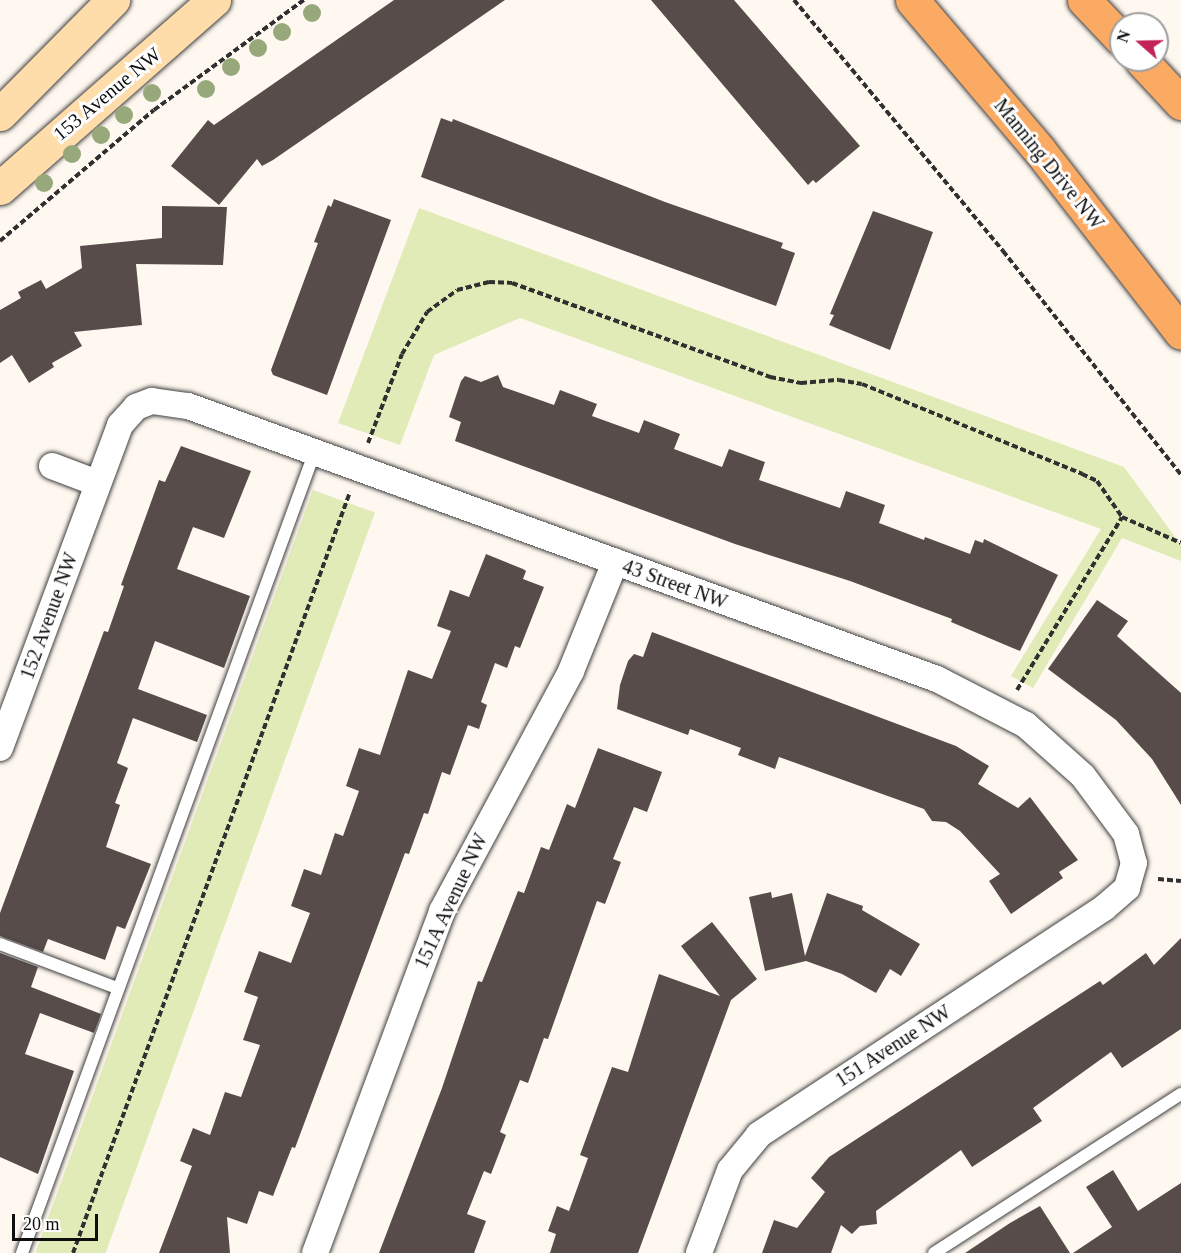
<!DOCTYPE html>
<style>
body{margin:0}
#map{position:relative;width:1181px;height:1253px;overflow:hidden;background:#fff8f0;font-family:"Times New Roman",serif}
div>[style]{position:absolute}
.green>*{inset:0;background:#e1ebb8;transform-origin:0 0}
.building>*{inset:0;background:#574c4a}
.path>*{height:4px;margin-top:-2px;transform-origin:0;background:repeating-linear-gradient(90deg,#303030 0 6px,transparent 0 9px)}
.roads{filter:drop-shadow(0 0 2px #414141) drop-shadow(0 0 2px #414141)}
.lane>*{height:12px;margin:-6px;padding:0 6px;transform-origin:6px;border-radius:6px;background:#fff}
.street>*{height:26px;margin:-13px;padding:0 13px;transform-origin:13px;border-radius:13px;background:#fff}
.secondary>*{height:33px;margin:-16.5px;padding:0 16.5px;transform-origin:16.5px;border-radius:16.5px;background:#ffddab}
.primary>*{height:33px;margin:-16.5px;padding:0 16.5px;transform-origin:16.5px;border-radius:16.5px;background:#fbaa63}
.trees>*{width:18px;height:18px;margin:-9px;border-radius:50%;background:#97a97b}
span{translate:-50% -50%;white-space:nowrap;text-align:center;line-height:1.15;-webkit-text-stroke:6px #fff;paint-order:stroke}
.street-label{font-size:20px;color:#0e0e0e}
.north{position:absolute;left:1109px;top:12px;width:60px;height:60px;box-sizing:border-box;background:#fff;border:2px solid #9f9f9f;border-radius:50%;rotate:290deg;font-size:16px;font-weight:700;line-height:24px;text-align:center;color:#0e0e0e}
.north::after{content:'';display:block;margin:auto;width:21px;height:27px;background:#c22258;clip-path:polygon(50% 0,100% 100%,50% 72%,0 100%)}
.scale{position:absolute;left:12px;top:1214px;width:86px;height:27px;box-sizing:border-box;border:3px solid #0e0e0e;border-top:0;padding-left:8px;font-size:18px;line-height:21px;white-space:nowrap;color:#0e0e0e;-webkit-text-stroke:4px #fff;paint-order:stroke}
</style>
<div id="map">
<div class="green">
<div style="clip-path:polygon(419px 208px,1124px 467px,1181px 545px,1181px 561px,1122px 538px,1033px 688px,1011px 676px,1101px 529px,520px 318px,434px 355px,400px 445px,338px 423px)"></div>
<div style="left:313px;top:490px;width:66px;height:811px;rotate:20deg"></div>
</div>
<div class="building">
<div style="clip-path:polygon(394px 0,505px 0,273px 160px,262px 166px,257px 159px,219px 205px,171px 166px,208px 120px,214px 125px)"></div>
<div style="clip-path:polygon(651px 0,734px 0,860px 146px,816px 183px,813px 180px,808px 185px)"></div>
<div style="clip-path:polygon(441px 118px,452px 122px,453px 119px,665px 202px,783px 243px,781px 248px,795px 253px,776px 306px,421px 177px)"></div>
<div style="clip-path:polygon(334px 199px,391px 220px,327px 395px,273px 375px,271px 370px,318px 243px,314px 242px,328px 205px,331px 207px)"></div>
<div style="clip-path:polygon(162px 206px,227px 207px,223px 265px,136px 264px,142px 325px,74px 332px,82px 346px,52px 363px,54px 367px,29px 383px,12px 355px,0 363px,0 310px,21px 298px,18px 292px,41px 280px,46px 289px,82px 268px,80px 246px,162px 238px)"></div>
<div style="clip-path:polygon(873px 211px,933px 232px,890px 350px,829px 325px,834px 315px,830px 314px)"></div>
<div style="clip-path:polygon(498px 375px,503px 387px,554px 405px,560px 390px,597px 404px,592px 416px,639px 433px,644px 420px,680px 434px,674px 449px,722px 467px,729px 449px,765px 462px,759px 480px,840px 508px,846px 491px,885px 505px,879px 523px,924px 540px,925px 537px,970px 554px,975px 540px,983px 543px,984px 539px,1058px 575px,1020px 651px,951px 622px,952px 619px,850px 581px,735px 544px,455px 441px,461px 422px,449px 417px,461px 381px,465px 376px,481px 382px)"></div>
<div style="clip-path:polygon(181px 446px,251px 471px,224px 538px,193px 527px,177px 569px,250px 596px,224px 668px,155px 641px,138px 689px,207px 715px,197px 742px,133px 718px,117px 763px,128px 768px,115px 803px,120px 805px,106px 847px,151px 864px,125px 929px,117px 926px,105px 960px,48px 939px,43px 952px,0 936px,0 913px,104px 631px,108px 632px,124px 586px,121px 585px,159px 480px,165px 482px)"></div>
<div style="clip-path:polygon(486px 554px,523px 569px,526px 571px,523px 579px,544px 587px,520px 648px,515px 646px,507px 668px,495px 663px,481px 702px,487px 705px,479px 729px,468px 725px,450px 775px,442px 772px,428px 814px,424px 813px,409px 854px,405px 853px,295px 1148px,292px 1147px,273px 1196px,259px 1191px,247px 1224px,227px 1217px,230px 1253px,159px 1253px,192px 1166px,180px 1161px,193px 1128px,210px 1135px,225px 1092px,241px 1097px,260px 1045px,243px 1040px,258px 997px,244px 992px,259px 951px,291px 963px,310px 913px,291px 906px,304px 869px,321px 875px,335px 833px,343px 836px,359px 791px,346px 786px,359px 748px,380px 755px,408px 670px,432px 679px,451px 631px,437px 626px,450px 590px,469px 597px)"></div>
<div style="clip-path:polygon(1097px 600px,1128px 621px,1117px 636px,1181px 693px,1181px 805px,1152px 759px,1116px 720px,1048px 669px)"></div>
<div style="clip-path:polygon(652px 632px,956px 746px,989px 766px,978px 784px,1018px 808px,1030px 797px,1078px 860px,1059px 872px,1063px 878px,1011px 914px,989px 881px,1000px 874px,960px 831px,946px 822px,932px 821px,924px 809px,779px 757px,775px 769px,738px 755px,741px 748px,690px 729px,688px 735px,617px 709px,620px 685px,628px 661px,634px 654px,643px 657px)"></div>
<div style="clip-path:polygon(598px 748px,662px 772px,647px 812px,634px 807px,613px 859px,621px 862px,605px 904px,597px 901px,548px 1039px,544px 1038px,528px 1083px,520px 1080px,500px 1132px,506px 1135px,491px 1174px,484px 1171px,467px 1214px,486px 1221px,474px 1253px,379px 1253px,442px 1088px,478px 981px,482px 982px,518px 891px,524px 893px,541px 847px,549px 850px,567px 804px,575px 808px)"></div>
<div style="clip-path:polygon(771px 892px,772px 898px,792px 893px,805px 956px,827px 893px,863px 906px,862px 910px,920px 944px,901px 976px,890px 969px,876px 993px,842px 974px,806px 961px,765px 971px,749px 897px)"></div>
<div style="clip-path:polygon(712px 922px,757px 979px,731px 1000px,638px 1253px,550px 1253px,556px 1234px,548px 1231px,557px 1206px,569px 1211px,588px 1158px,580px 1155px,612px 1067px,628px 1072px,659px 974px,720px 996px,681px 946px)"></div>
<div style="clip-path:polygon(1181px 938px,1181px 1029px,1122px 1068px,1111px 1052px,1033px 1108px,1042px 1121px,972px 1167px,961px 1150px,876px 1211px,877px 1224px,860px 1226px,852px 1234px,841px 1225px,831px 1253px,762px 1253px,774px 1220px,797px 1228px,825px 1192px,811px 1178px,829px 1157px,1100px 981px,1103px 985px,1146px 953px,1154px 965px)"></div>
<div style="clip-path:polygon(0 953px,38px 967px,31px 987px,101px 1014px,94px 1033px,40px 1013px,25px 1054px,74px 1071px,38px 1174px,0 1157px)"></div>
<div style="clip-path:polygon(1113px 1170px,1138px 1211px,1181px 1183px,1181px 1253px,1073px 1253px,1112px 1227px,1086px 1187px)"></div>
<div style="clip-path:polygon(1040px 1206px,1070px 1253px,965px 1253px,1010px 1223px)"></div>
</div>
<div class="path">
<div style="left:794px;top:0;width:327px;rotate:50.2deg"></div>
<div style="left:1003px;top:251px;width:286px;rotate:51.5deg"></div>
<div style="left:0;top:241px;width:202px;rotate:-40.4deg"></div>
<div style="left:154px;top:110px;width:186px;rotate:-36.3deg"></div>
<div style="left:368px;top:443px;width:95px;rotate:-69.1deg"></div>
<div style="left:402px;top:354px;width:49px;rotate:-59.2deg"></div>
<div style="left:427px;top:312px;width:37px;rotate:-36deg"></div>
<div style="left:457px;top:290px;width:33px;rotate:-14deg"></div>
<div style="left:489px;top:282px;width:23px;rotate:2deg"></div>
<div style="left:512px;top:283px;width:275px;rotate:20deg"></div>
<div style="left:770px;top:377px;width:32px;rotate:11deg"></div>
<div style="left:801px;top:383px;width:38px;rotate:-5deg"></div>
<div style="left:839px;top:380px;width:23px;rotate:10deg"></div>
<div style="left:862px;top:384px;width:238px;rotate:22.2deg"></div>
<div style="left:1082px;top:474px;width:17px;rotate:25deg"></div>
<div style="left:1097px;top:481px;width:44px;rotate:55.2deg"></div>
<div style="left:1122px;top:517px;width:64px;rotate:23.8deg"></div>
<div style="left:1017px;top:690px;width:202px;rotate:-58.7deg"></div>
<div style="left:1158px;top:879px;width:23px;rotate:5deg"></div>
<div style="left:73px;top:1253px;width:810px;rotate:-70deg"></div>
</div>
<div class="roads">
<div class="lane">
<div style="left:0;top:944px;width:125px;rotate:20.6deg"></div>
<div style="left:22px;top:1253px;width:854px;rotate:-69.93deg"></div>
<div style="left:934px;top:1253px;width:294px;rotate:-32.8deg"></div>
</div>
<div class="street">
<div style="left:52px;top:466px;width:48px;rotate:20.7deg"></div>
<div style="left:0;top:748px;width:345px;rotate:-69.6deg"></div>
<div style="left:120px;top:425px;width:24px;rotate:-48deg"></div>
<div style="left:136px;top:407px;width:17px;rotate:-21deg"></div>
<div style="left:152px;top:401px;width:36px;rotate:8deg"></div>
<div style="left:188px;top:406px;width:797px;rotate:20.03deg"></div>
<div style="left:937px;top:679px;width:100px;rotate:27.3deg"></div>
<div style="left:1026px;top:725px;width:76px;rotate:41.8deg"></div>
<div style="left:1083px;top:776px;width:72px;rotate:53.4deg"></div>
<div style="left:1126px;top:834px;width:30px;rotate:75deg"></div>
<div style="left:1134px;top:863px;width:26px;rotate:106deg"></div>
<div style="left:1127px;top:888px;width:30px;rotate:139deg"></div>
<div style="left:1104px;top:908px;width:413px;rotate:146.7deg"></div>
<div style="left:759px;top:1135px;width:45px;rotate:129.6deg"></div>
<div style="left:730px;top:1170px;width:89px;rotate:110.5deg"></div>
<div style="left:315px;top:1253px;width:365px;rotate:-69.6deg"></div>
<div style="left:442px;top:911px;width:272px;rotate:-61.7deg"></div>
<div style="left:571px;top:671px;width:118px;rotate:-68deg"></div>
</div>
<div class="secondary">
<div style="left:0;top:114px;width:161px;rotate:-45.3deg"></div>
<div style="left:0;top:188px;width:285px;rotate:-41.3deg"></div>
</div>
<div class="primary">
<div style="left:912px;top:0;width:198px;rotate:49.7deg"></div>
<div style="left:1040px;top:151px;width:230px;rotate:52.2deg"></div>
<div style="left:1084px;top:0;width:54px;rotate:46.5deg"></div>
<div style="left:1141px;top:60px;width:59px;rotate:47.1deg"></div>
</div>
</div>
<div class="trees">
<div style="left:312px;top:13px"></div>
<div style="left:282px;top:32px"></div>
<div style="left:258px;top:48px"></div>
<div style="left:231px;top:67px"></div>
<div style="left:206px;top:89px"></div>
<div style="left:152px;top:93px"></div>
<div style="left:124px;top:115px"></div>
<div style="left:101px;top:135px"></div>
<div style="left:72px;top:154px"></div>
<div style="left:44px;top:183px"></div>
</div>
<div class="street-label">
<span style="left:107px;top:94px;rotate:-40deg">153 Avenue NW</span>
<span style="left:1049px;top:164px;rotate:51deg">Manning Drive NW</span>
<span style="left:675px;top:584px;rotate:20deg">43 Street NW</span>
<span style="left:49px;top:616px;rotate:-70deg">152 Avenue NW</span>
<span style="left:451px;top:901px;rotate:-65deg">151A Avenue NW</span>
<span style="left:893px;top:1046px;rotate:-33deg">151 Avenue NW</span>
</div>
<div class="north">N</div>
<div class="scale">20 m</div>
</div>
